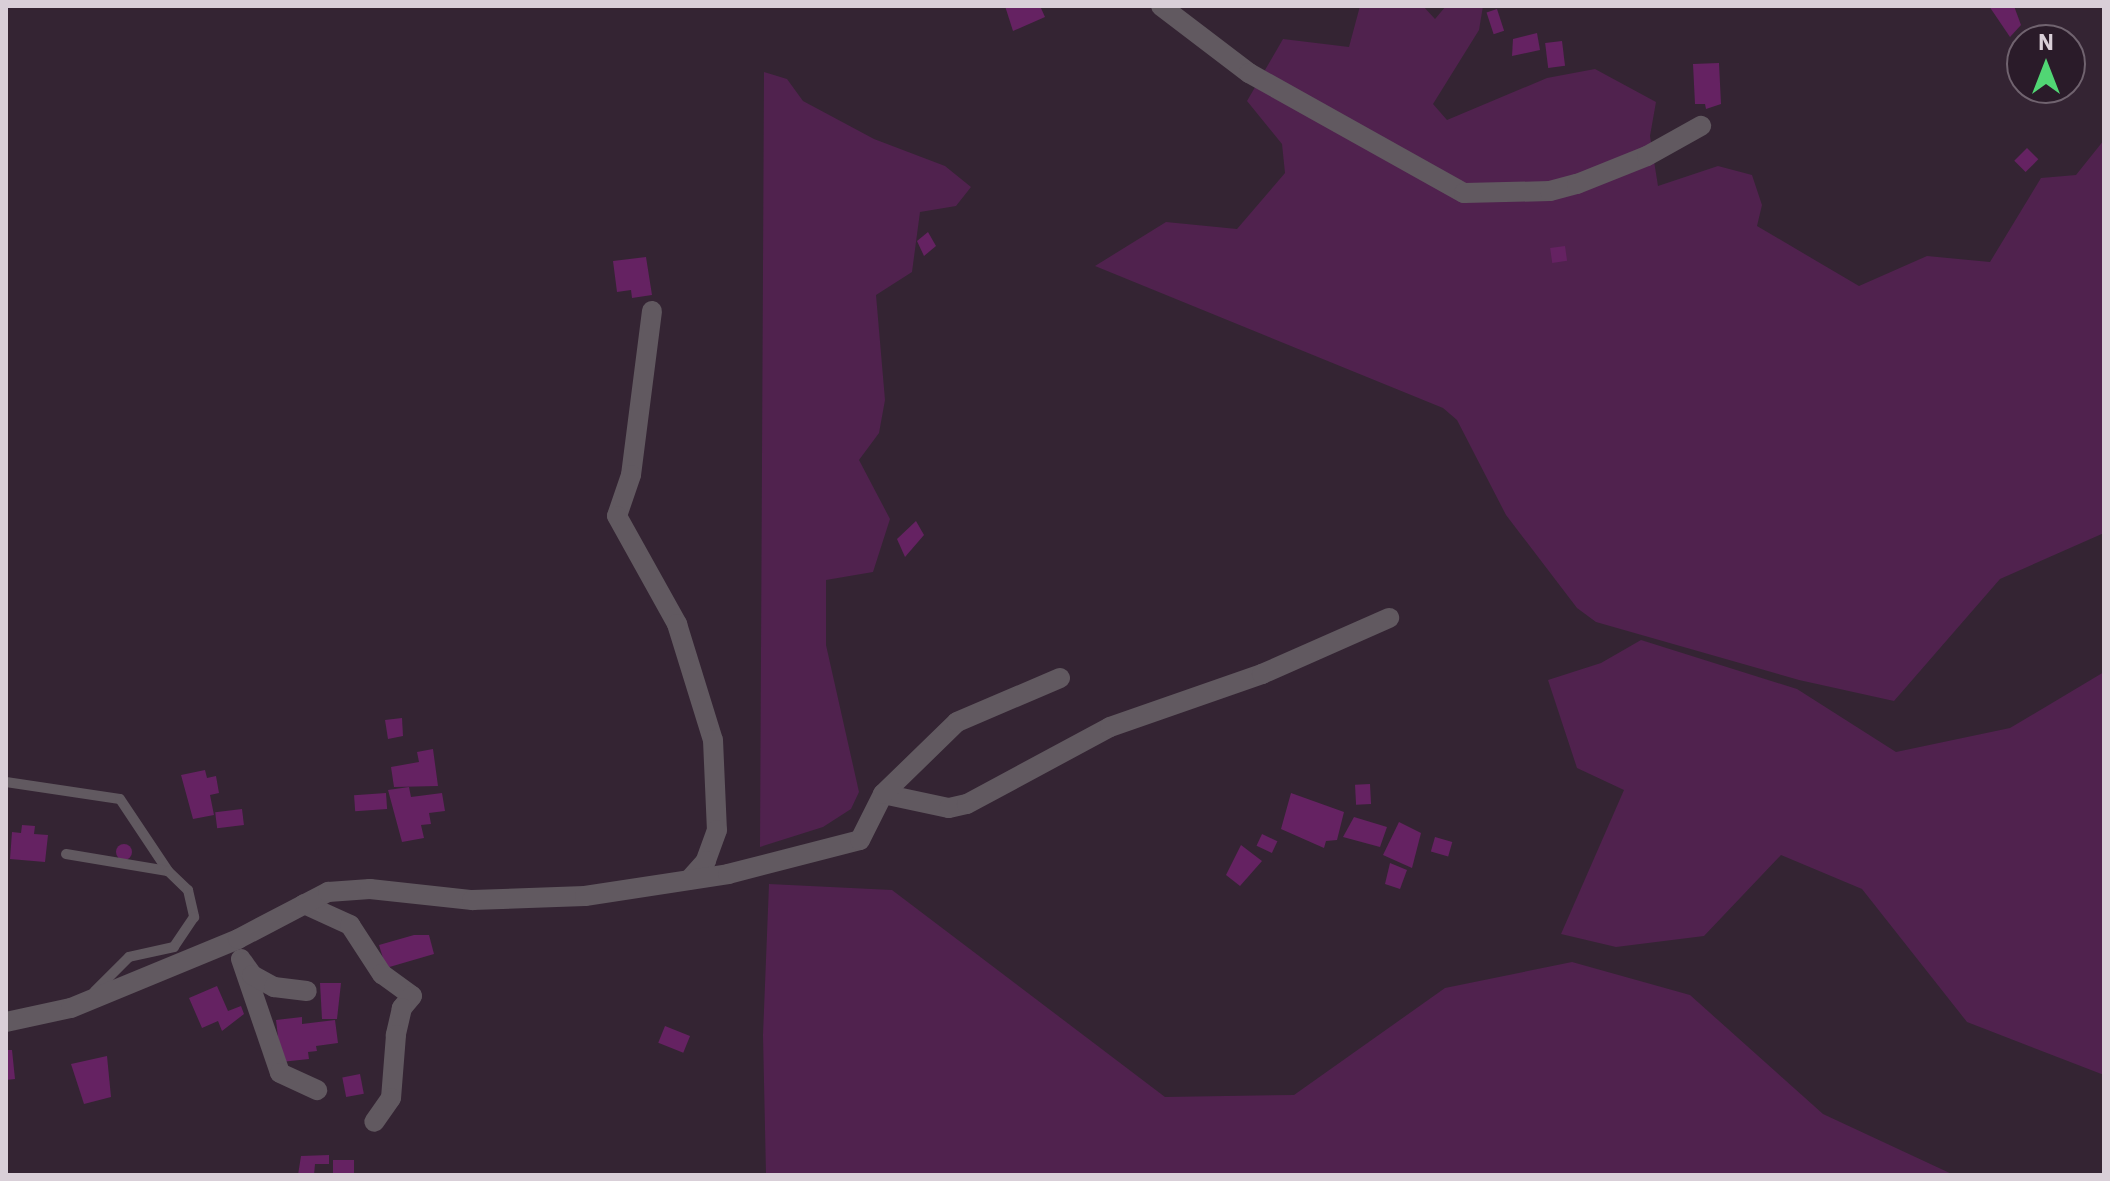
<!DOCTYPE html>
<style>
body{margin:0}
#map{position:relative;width:2110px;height:1181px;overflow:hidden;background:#342433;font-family:"IBM Plex Sans",sans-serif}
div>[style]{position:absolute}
.green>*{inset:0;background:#50224e}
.building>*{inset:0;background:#652262;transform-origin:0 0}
.round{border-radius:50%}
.lane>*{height:10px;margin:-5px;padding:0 5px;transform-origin:5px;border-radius:5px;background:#615960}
.street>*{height:20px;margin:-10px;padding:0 10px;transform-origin:10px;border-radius:10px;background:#615960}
span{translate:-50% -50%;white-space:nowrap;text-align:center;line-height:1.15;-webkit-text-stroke:8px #2a1b29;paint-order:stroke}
.frame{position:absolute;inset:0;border:8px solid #d9cfd8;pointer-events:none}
.north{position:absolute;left:2006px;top:24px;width:80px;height:80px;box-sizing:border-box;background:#2a1b29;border:2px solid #70636f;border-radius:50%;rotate:0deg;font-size:22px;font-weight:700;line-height:32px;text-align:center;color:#d9cfd8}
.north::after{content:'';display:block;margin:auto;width:28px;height:36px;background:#51d674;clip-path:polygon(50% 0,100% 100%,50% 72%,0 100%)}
</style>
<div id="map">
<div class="green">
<div style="clip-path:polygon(1360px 6px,1423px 6px,1435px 19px,1446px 6px,1483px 6px,1479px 30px,1433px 104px,1447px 120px,1547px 78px,1595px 69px,1656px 102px,1650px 136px,1658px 186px,1718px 166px,1752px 175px,1762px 205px,1757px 226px,1859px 286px,1927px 256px,1990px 262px,2041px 178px,2076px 175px,2104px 140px,2104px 533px,2000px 579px,1894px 701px,1799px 680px,1596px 622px,1577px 608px,1506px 515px,1457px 420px,1443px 408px,1095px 266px,1166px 222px,1237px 229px,1285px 173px,1282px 144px,1247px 101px,1283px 39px,1349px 47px)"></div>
<div style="clip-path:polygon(764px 72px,787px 79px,803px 101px,874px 139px,945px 166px,971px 187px,956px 206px,920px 212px,912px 272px,876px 295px,885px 400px,879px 433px,859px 460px,890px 519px,873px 572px,826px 580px,826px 645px,859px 792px,851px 809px,823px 827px,760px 847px)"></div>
<div style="clip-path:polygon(1641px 640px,1797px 689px,1896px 752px,2010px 728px,2104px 672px,2104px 1075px,1967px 1022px,1862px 889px,1781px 855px,1704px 936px,1616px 947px,1561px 934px,1624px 790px,1577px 768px,1548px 680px,1601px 663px)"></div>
<div style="clip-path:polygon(769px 884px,892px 890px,1165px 1097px,1294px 1095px,1445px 988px,1572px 962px,1690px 995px,1823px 1114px,1954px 1175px,766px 1175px,763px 1035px)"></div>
</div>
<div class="building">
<div style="clip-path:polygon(1005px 6px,1040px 6px,1045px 17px,1013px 31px)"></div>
<div style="clip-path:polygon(1989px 6px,2014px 6px,2021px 25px,2010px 37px)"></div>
<div style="left:1497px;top:9px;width:23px;height:11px;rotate:72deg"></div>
<div style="clip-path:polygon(1537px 33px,1540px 50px,1512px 56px,1513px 39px)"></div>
<div style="left:1562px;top:41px;width:25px;height:17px;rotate:83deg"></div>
<div style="clip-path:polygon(1719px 63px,1721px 104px,1706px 109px,1705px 104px,1695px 104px,1693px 64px)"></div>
<div style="left:2027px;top:148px;width:16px;height:18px;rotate:45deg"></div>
<div style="clip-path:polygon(928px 232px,936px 246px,924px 256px,917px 241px)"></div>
<div style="left:1565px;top:246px;width:15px;height:15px;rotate:82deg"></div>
<div style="clip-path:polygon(646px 257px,652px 295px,632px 298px,631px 290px,617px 292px,613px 261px)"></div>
<div style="clip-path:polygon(916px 521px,924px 535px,905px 557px,897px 539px)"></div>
<div style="clip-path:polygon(402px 718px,403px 736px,388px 739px,385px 720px)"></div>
<div style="clip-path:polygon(433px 749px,438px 786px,394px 787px,391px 767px,419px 762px,417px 752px)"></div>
<div style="clip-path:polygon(205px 770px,207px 778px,216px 776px,219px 793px,210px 795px,214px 815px,193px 819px,181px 775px)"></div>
<div style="left:1370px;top:784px;width:20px;height:15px;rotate:87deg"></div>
<div style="clip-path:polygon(409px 787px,411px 797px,442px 793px,445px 811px,429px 813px,431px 824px,421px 825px,424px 838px,402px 842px,388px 790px)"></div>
<div style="left:386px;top:793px;width:16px;height:32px;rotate:86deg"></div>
<div style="clip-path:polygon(1291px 793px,1344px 812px,1337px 840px,1326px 841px,1324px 848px,1281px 829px)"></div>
<div style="left:242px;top:809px;width:16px;height:27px;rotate:83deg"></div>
<div style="clip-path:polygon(1354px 817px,1387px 827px,1380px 847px,1343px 837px)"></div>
<div style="clip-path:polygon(1399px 822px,1421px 833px,1412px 868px,1383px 855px)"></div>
<div style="clip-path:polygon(22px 825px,35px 826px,34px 834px,48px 835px,45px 862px,10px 859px,12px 832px,21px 833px)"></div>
<div style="left:1262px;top:834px;width:17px;height:13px;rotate:25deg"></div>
<div style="left:1435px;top:837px;width:18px;height:15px;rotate:16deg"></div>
<div class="round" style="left:116px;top:844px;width:16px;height:16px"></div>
<div style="clip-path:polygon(1241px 845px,1262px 861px,1240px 886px,1226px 875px)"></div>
<div style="clip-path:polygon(1390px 863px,1407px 870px,1400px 889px,1385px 884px)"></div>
<div style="clip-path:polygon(414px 935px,429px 935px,434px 954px,386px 968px,379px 945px)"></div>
<div style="clip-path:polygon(320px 983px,341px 983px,337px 1019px,322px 1019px)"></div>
<div style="clip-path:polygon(217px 986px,228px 1011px,241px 1006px,244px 1014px,222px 1031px,218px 1021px,202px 1028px,189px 998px)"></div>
<div style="clip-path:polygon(302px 1017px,302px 1024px,335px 1020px,338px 1043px,316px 1046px,317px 1051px,308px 1052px,309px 1059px,281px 1062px,276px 1020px)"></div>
<div style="left:665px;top:1026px;width:27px;height:18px;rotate:22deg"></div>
<div style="clip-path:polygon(6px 1050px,12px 1050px,15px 1079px,6px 1080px)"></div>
<div style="clip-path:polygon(107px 1056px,111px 1097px,84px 1104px,71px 1064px)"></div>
<div style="left:360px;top:1074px;width:20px;height:18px;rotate:79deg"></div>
<div style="clip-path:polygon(329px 1155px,329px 1164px,315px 1164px,314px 1175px,298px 1175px,301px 1156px)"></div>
<div style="left:333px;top:1160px;width:21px;height:15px"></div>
</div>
<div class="lane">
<div style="left:6px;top:782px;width:115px;rotate:8.5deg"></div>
<div style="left:120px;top:799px;width:87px;rotate:56.3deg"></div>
<div style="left:66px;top:854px;width:103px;rotate:9.5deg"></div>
<div style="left:168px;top:871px;width:28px;rotate:44deg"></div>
<div style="left:188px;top:890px;width:28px;rotate:77deg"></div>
<div style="left:194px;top:917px;width:36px;rotate:124deg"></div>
<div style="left:174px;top:947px;width:46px;rotate:167.5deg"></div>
<div style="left:129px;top:957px;width:49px;rotate:135deg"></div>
</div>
<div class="street">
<div style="left:1161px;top:6px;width:111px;rotate:37.3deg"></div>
<div style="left:1249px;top:73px;width:246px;rotate:29.2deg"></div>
<div style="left:1464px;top:193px;width:86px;rotate:-1.3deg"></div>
<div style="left:1550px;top:191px;width:28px;rotate:-15deg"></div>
<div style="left:1577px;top:184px;width:75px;rotate:-21.8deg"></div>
<div style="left:1647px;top:156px;width:62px;rotate:-29.1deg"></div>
<div style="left:652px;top:311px;width:165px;rotate:97.3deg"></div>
<div style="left:631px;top:475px;width:43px;rotate:108.9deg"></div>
<div style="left:617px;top:516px;width:124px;rotate:60.9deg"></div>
<div style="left:677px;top:624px;width:121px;rotate:72.8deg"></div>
<div style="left:713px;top:740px;width:90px;rotate:87.5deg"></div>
<div style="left:717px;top:830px;width:33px;rotate:110deg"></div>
<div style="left:706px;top:861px;width:25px;rotate:132deg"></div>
<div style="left:883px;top:794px;width:67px;rotate:12deg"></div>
<div style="left:949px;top:808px;width:18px;rotate:-13deg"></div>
<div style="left:967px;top:804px;width:162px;rotate:-28.3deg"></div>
<div style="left:1110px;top:727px;width:161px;rotate:-19.2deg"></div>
<div style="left:1262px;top:674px;width:139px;rotate:-23.8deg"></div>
<div style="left:304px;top:904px;width:51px;rotate:24.5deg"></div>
<div style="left:350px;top:925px;width:59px;rotate:56.9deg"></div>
<div style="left:382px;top:974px;width:37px;rotate:36deg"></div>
<div style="left:412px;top:996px;width:16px;rotate:130deg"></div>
<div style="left:402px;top:1008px;width:28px;rotate:103deg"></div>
<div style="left:396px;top:1035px;width:63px;rotate:94.5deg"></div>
<div style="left:391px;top:1098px;width:29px;rotate:125deg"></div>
<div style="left:241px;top:959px;width:120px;rotate:71.1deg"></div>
<div style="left:280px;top:1073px;width:41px;rotate:24.7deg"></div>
<div style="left:243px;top:962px;width:16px;rotate:55deg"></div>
<div style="left:252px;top:975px;width:25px;rotate:29deg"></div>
<div style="left:274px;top:987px;width:33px;rotate:7deg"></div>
<div style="left:6px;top:1022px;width:66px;rotate:-12.2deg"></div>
<div style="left:71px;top:1008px;width:181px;rotate:-22.4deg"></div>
<div style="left:238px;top:939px;width:102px;rotate:-27.6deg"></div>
<div style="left:328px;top:892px;width:42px;rotate:-4.1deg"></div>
<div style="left:370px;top:889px;width:103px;rotate:6.2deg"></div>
<div style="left:472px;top:900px;width:113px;rotate:-2deg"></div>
<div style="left:585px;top:896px;width:145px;rotate:-8.7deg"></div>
<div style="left:728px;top:874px;width:136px;rotate:-14.4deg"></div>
<div style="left:860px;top:840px;width:51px;rotate:-63.4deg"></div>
<div style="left:883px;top:794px;width:103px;rotate:-44.2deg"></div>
<div style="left:957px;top:722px;width:112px;rotate:-23.1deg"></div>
</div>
<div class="frame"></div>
<div class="north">N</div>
</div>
